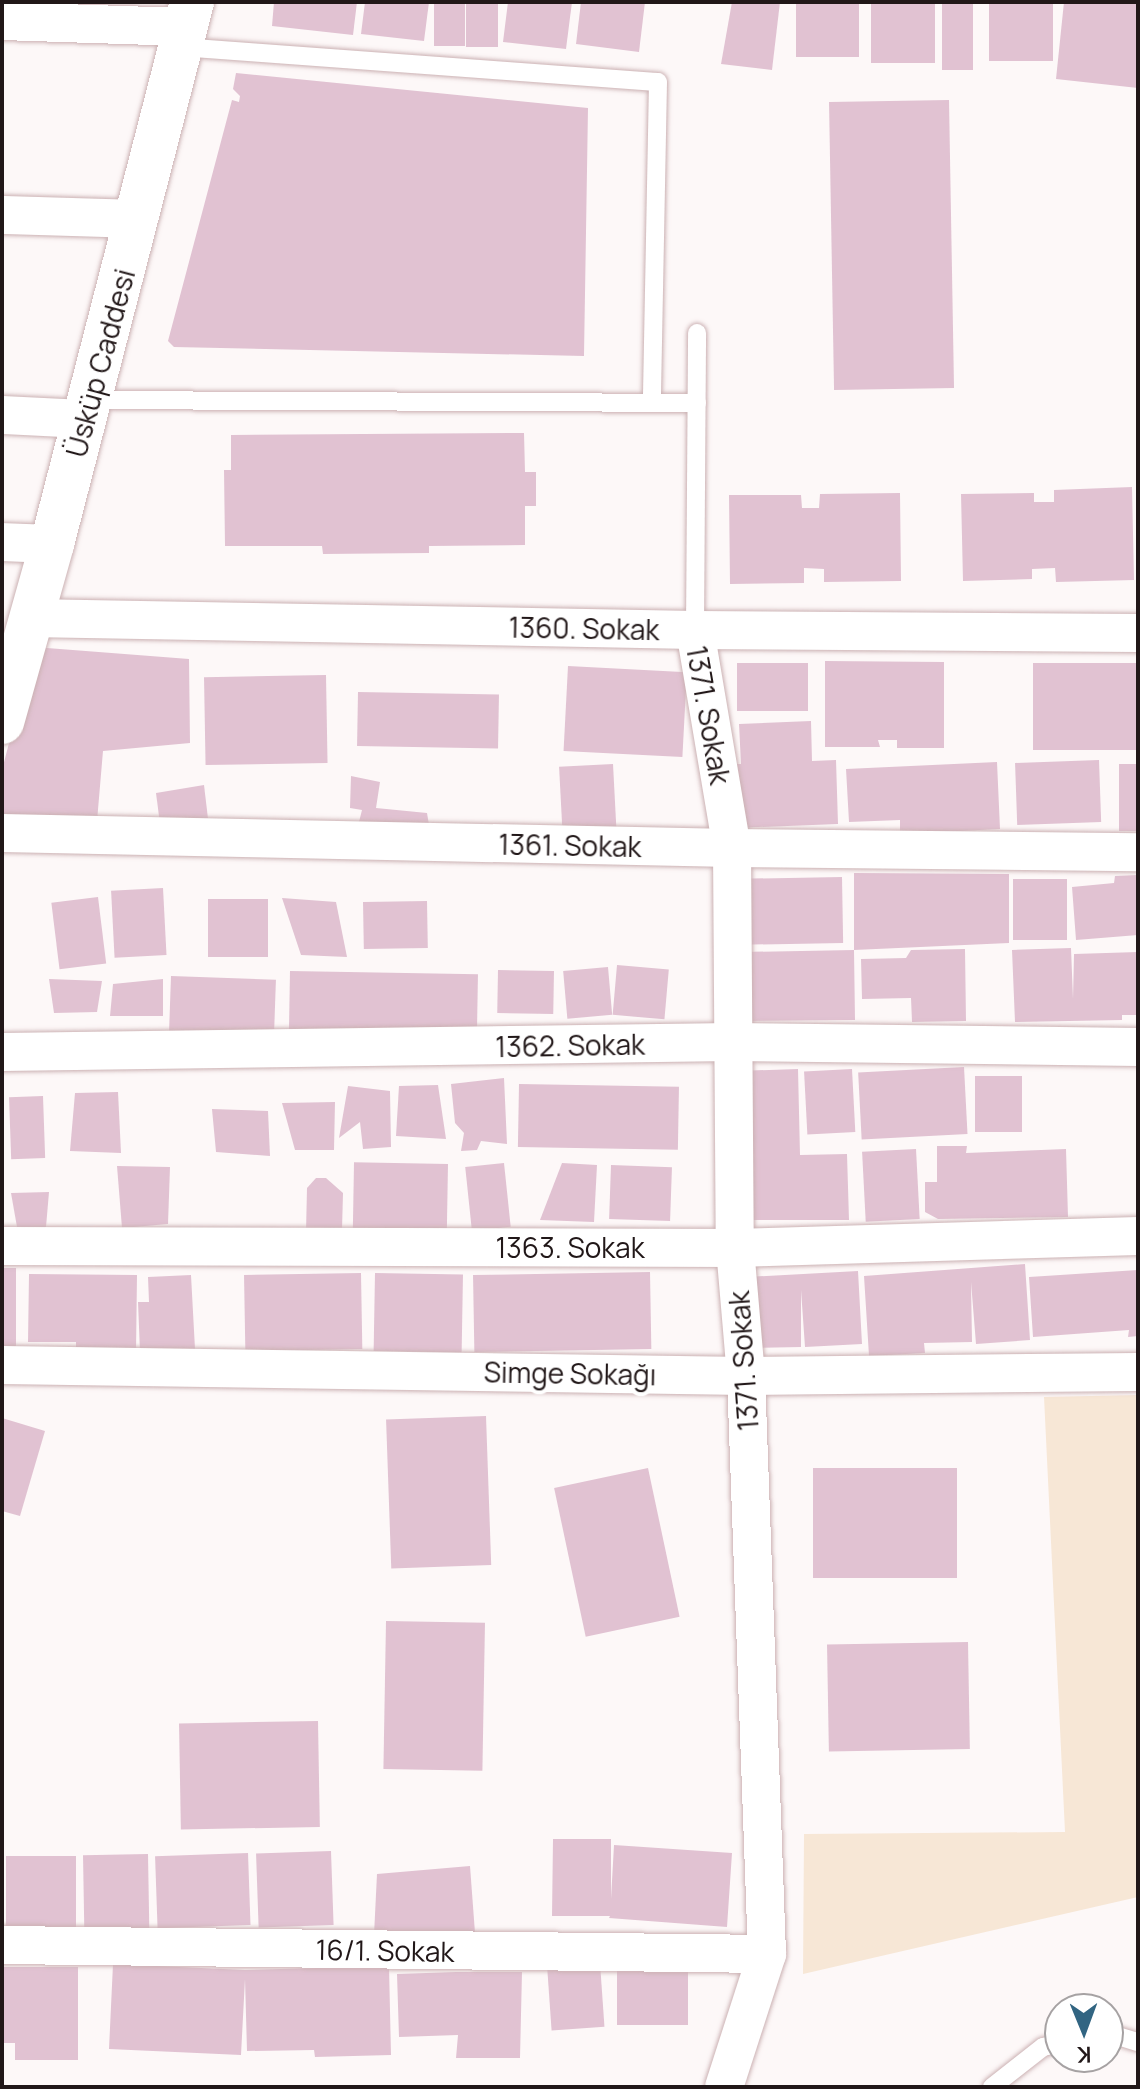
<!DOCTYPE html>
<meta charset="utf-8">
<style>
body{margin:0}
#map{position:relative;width:1140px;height:2089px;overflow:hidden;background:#fdf8f8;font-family:Manrope,sans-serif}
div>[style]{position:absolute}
.green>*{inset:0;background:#f7e7d6}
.building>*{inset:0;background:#e1c2d2;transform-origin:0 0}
.roads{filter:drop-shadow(0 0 2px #cbb1b3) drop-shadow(0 0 2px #cbb1b3)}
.service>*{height:18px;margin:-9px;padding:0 9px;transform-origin:9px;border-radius:9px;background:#fff}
.minor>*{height:38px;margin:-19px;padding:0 19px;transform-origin:19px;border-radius:19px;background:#fff}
.tertiary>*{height:44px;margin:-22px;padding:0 22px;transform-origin:22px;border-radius:22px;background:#fff}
span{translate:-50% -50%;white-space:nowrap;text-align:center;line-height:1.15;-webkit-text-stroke:8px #fff;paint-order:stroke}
.street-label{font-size:28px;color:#211718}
.frame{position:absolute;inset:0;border:4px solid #211718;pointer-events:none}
.north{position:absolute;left:1044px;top:1993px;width:80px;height:80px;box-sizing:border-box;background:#fff;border:2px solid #a6a2a3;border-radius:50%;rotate:179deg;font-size:22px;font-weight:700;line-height:32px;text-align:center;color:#211718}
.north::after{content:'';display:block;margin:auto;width:28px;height:36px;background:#326582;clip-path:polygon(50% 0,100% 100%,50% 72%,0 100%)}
</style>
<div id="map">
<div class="green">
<div style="clip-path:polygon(1138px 1395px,1138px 1897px,803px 1974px,804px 1834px,1065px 1832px,1044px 1397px)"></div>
</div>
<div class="building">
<div style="clip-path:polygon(274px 2px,357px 2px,353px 35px,272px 26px)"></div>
<div style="clip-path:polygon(365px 2px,429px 2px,424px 41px,361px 34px)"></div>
<div style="left:434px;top:2px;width:31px;height:44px"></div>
<div style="left:466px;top:2px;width:32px;height:45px"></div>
<div style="clip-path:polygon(508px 2px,572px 2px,566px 49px,503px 42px)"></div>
<div style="clip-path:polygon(581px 2px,645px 2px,639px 52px,576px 44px)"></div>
<div style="clip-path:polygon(732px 2px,780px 2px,772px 70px,721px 64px)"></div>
<div style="left:796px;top:2px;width:63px;height:55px"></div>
<div style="left:871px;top:2px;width:64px;height:61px"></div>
<div style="left:942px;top:2px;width:31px;height:68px"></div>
<div style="left:989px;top:2px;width:64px;height:59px"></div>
<div style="clip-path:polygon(1064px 2px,1138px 2px,1138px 88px,1056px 79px)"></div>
<div style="clip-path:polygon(236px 73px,588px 108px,584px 356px,174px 347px,168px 341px,232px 100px,239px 102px,240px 96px,233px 89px)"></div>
<div style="left:949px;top:100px;width:288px;height:120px;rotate:89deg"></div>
<div style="clip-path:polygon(524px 433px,525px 472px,536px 472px,536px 506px,525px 506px,525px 545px,429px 546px,429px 553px,323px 554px,322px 546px,225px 546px,224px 470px,231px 470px,231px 435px)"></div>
<div style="clip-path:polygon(1132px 487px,1134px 580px,1056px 582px,1055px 568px,1032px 569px,1032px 579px,963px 581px,961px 494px,1034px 493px,1034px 502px,1054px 502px,1054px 490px)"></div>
<div style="clip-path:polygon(900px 493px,901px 581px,824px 582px,824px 569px,804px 568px,804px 583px,730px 584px,729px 495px,801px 495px,802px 508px,819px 508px,820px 494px)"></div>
<div style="clip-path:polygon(34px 647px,189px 659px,190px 743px,103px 751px,96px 833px,2px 829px,2px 770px)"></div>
<div style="clip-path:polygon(825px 661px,944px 662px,944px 748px,897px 748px,897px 740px,878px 740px,880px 747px,825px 747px)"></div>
<div style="left:737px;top:663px;width:71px;height:48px"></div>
<div style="left:1138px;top:663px;width:87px;height:105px;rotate:90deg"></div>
<div style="left:568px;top:666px;width:119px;height:85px;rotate:3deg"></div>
<div style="left:326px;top:675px;width:88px;height:122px;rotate:89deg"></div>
<div style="left:358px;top:692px;width:141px;height:54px;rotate:1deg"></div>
<div style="clip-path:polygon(811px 721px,812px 761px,836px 760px,838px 824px,733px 828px,731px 764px,741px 764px,739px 724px)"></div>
<div style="left:1099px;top:760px;width:62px;height:84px;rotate:88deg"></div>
<div style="clip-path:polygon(997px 762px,1000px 829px,900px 834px,900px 820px,849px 822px,846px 769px)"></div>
<div style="left:613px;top:764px;width:68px;height:54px;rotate:87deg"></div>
<div style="left:1119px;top:764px;width:19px;height:67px"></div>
<div style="clip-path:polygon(351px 776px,380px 782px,376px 808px,427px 813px,430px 831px,357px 830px,362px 810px,350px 808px)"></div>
<div style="clip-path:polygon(204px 785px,209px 827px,160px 824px,156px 793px)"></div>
<div style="clip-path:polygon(854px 873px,1009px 874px,1009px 943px,854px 950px,855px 1020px,743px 1021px,742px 952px,854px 950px)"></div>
<div style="clip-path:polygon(1138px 875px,1138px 935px,1076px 940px,1072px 887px,1114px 883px,1115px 876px)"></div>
<div style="left:842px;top:877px;width:66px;height:101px;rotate:89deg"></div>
<div style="left:1013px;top:879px;width:54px;height:61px"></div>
<div style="left:163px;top:888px;width:67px;height:52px;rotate:87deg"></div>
<div style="left:98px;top:897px;width:67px;height:47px;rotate:83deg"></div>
<div style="clip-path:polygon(282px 898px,336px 902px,347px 957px,301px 955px)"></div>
<div style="left:208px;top:899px;width:60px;height:58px"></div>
<div style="left:427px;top:901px;width:47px;height:64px;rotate:89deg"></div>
<div style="clip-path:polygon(1071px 948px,1073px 999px,1074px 954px,1138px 952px,1138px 1015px,1122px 1015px,1122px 1020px,1015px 1022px,1012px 950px)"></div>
<div style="clip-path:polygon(965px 949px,966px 1021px,912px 1022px,911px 998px,862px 999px,861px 959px,906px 958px,911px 950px)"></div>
<div style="left:617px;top:965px;width:52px;height:50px;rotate:5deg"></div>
<div style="left:608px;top:967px;width:48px;height:45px;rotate:85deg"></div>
<div style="left:498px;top:970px;width:56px;height:43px;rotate:1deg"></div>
<div style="left:290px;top:971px;width:188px;height:74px;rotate:1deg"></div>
<div style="left:171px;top:976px;width:105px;height:64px;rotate:2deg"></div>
<div style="clip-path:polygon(49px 979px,102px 981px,97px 1012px,54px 1013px)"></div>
<div style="clip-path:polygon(163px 979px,163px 1016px,110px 1016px,113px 984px)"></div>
<div style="left:964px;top:1067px;width:67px;height:106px;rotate:87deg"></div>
<div style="clip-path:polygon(798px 1069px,800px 1155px,847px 1154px,849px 1220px,741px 1220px,737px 1071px)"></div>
<div style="left:852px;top:1069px;width:63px;height:48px;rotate:87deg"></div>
<div style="left:975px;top:1076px;width:47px;height:56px"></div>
<div style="clip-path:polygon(504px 1078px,507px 1144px,481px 1141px,477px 1150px,461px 1151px,464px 1133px,455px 1123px,451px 1084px)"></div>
<div style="left:519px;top:1084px;width:160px;height:63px;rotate:1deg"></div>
<div style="clip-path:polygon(438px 1085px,446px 1139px,396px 1136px,399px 1086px)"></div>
<div style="clip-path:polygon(348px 1086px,390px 1091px,391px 1147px,363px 1149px,360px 1122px,339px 1138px)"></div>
<div style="clip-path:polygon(118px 1092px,121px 1153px,70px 1151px,75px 1093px)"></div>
<div style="left:43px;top:1096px;width:62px;height:34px;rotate:88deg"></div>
<div style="clip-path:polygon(335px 1102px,334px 1150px,295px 1150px,282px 1103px)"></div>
<div style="clip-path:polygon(212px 1109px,268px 1111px,270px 1156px,216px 1152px)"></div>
<div style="clip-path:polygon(937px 1146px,967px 1146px,966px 1153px,1066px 1149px,1068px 1217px,938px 1219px,925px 1212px,925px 1182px,937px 1182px)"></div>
<div style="left:916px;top:1149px;width:70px;height:54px;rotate:87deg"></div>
<div style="left:504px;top:1163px;width:64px;height:39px;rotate:84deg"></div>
<div style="clip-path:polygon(562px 1163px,597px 1165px,594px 1222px,540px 1220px)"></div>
<div style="left:448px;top:1164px;width:68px;height:94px;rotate:91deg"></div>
<div style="left:611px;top:1165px;width:61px;height:54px;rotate:2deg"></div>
<div style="clip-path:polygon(117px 1166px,170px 1167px,168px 1224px,122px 1228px)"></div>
<div style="clip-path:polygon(316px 1178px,326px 1178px,343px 1193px,342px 1230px,306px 1232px,307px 1188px)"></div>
<div style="clip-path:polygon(49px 1192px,46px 1227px,17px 1227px,11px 1193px)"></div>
<div style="clip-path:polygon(1025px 1264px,1030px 1340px,976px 1344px,971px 1282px,972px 1342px,924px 1343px,925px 1353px,869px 1356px,864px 1276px)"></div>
<div style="left:2px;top:1268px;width:14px;height:82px"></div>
<div style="clip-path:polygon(1138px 1270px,1138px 1336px,1128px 1337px,1129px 1330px,1033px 1337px,1029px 1277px)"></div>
<div style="clip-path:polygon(858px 1271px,862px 1344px,805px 1347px,801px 1290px,801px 1347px,748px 1348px,746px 1277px)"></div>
<div style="left:650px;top:1272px;width:77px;height:177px;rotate:89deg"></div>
<div style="left:361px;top:1273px;width:76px;height:117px;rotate:89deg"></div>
<div style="left:375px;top:1273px;width:88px;height:78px;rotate:1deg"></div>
<div style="clip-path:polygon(29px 1274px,137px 1275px,136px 1352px,76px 1351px,76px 1342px,28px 1342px)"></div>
<div style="clip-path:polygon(191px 1275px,195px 1349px,140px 1352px,138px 1302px,149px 1302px,148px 1277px)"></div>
<div style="left:486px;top:1416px;width:149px;height:100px;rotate:88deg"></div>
<div style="clip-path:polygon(2px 1418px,45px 1431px,20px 1516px,2px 1511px)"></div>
<div style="left:648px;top:1468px;width:152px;height:96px;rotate:78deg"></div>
<div style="left:813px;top:1468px;width:144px;height:110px"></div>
<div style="left:386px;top:1621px;width:99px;height:148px;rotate:1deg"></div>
<div style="left:968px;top:1642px;width:107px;height:141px;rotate:89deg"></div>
<div style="left:318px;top:1721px;width:106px;height:139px;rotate:89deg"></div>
<div style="clip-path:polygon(553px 1839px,611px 1839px,611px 1899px,614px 1845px,732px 1853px,727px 1927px,609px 1918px,610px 1916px,552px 1916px)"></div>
<div style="left:331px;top:1851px;width:74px;height:75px;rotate:88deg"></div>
<div style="left:248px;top:1853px;width:72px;height:93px;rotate:88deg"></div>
<div style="left:148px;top:1854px;width:75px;height:65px;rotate:89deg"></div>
<div style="left:6px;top:1856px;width:70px;height:77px"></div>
<div style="clip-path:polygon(470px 1866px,475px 1933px,374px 1935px,377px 1874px)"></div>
<div style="left:600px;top:1963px;width:64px;height:53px;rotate:86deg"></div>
<div style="clip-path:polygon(113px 1964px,245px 1970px,389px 1966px,391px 2055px,315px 2057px,314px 2050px,247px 2051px,245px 1979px,241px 2055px,109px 2049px)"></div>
<div style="left:617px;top:1964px;width:71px;height:61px"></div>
<div style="clip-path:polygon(2px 1967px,78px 1967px,78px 2060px,15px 2060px,15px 2043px,2px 2043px)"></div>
<div style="clip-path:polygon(456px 1972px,522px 1972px,520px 2058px,456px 2058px,458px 2035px,399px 2037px,397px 1974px)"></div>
</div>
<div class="roads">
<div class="service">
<div style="left:179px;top:47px;width:480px;rotate:4.2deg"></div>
<div style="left:658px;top:82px;width:321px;rotate:91.1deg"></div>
<div style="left:90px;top:400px;width:607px;rotate:0.28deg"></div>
<div style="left:695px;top:630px;width:297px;rotate:-89.6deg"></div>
<div style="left:1108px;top:2033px;width:31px;rotate:17deg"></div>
<div style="left:992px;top:2087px;width:65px;rotate:-38.1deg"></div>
<div style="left:1043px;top:2047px;width:17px;rotate:-13deg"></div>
</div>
<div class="minor">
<div style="left:2px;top:21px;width:183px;rotate:1.9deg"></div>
<div style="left:2px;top:215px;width:135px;rotate:1.7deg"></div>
<div style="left:2px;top:415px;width:83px;rotate:2.8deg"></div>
<div style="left:2px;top:542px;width:50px;rotate:2.3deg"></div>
<div style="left:29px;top:618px;width:666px;rotate:1.03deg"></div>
<div style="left:695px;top:630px;width:443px;rotate:0.4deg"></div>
<div style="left:695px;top:630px;width:221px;rotate:80.4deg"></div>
<div style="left:732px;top:848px;width:400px;rotate:89.6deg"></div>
<div style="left:735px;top:1248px;width:128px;rotate:85.1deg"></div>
<div style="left:746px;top:1376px;width:578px;rotate:87.92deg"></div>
<div style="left:767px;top:1954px;width:140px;rotate:107.9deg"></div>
<div style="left:2px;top:833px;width:730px;rotate:1.18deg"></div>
<div style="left:732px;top:848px;width:406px;rotate:0.6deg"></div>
<div style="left:2px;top:1052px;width:731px;rotate:-0.78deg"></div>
<div style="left:733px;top:1042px;width:405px;rotate:0.7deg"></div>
<div style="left:2px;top:1246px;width:733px;rotate:0.16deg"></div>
<div style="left:735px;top:1248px;width:403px;rotate:-1.7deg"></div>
<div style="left:2px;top:1365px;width:744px;rotate:0.85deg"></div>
<div style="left:746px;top:1376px;width:392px;rotate:-0.6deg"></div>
<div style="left:2px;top:1945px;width:765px;rotate:0.67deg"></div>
</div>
<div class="tertiary">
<div style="left:2px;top:722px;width:185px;rotate:-74.3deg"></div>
<div style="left:52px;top:544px;width:560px;rotate:-75.52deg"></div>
</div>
</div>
<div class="street-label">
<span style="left:100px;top:363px;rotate:-75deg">Üsküp Caddesi</span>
<span style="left:584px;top:628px;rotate:1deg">1360. Sokak</span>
<span style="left:709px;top:715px;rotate:80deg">1371. Sokak</span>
<span style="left:570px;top:845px;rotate:1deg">1361. Sokak</span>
<span style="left:570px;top:1045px;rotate:-1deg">1362. Sokak</span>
<span style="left:570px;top:1247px">1363. Sokak</span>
<span style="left:743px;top:1361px;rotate:-94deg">1371. Sokak</span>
<span style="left:570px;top:1373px;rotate:1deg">Simge Sokağı</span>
<span style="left:385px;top:1950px;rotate:1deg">16/1. Sokak</span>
</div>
<div class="frame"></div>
<div class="north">K</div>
</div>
